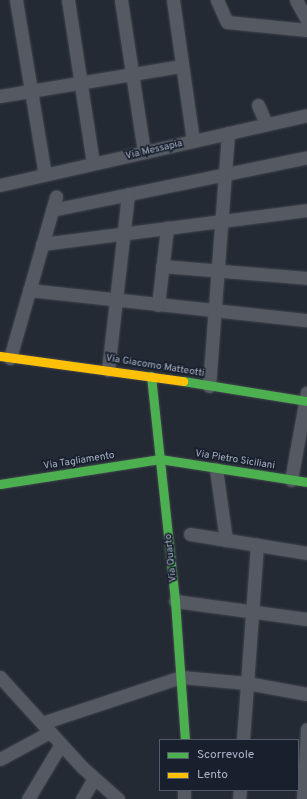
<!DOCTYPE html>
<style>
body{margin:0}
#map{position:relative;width:307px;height:799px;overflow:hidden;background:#242a34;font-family:Overpass,sans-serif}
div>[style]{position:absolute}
.roads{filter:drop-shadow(0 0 1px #40444c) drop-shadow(0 0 1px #40444c)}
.street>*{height:13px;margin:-6.5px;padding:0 6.5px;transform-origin:6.5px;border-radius:6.5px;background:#545962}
.fast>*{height:9px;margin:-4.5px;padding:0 4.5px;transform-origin:4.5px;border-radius:4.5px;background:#4caf50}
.slow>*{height:9px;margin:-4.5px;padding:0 4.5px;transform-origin:4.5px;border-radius:4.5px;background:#ffc107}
span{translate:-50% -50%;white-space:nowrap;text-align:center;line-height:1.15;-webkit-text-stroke:3.5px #18202e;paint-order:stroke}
.street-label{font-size:10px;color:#acb5c7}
.legend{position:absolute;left:159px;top:739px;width:140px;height:52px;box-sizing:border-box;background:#18202e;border:1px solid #535c6b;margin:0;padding:5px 7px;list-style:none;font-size:12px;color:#acb5c7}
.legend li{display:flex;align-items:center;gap:8px;height:20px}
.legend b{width:20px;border:1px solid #535c6b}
</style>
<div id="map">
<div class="roads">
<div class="street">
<div style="left:16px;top:0;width:177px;rotate:80.6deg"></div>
<div style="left:68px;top:0;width:165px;rotate:81.3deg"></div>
<div style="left:121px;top:0;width:154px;rotate:81.4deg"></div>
<div style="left:173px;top:0;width:142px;rotate:81.9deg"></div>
<div style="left:217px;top:0;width:24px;rotate:66deg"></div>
<div style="left:227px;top:22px;width:80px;rotate:5.7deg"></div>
<div style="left:296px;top:0;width:23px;rotate:61deg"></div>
<div style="left:0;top:96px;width:184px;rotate:-9.4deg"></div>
<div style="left:258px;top:105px;width:21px;rotate:67deg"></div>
<div style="left:0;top:185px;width:315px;rotate:-12.8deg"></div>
<div style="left:52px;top:210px;width:260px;rotate:-11.7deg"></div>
<div style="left:42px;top:244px;width:267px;rotate:-7.3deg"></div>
<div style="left:162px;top:266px;width:145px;rotate:4.7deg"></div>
<div style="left:29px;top:290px;width:280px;rotate:6.2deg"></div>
<div style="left:158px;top:305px;width:78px;rotate:-83.3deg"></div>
<div style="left:10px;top:358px;width:168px;rotate:-74.1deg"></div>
<div style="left:108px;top:370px;width:177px;rotate:-83.5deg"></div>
<div style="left:209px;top:386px;width:254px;rotate:-85.7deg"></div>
<div style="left:216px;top:469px;width:72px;rotate:82deg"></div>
<div style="left:291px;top:480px;width:89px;rotate:-79.7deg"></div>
<div style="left:190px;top:534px;width:119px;rotate:9.2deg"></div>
<div style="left:175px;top:601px;width:133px;rotate:7.8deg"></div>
<div style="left:0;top:677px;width:122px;rotate:47.7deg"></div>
<div style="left:82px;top:767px;width:48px;rotate:41.6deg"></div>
<div style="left:42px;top:723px;width:146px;rotate:-18.3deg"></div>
<div style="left:181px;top:677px;width:66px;rotate:5.2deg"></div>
<div style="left:247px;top:683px;width:61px;rotate:10.4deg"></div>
<div style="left:243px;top:740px;width:196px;rotate:-85.9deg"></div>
<div style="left:0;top:759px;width:57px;rotate:-28.4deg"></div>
<div style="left:28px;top:799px;width:64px;rotate:-59deg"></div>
<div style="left:82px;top:799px;width:24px;rotate:-60deg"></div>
<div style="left:184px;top:799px;width:9px;rotate:-90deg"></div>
<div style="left:239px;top:799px;width:9px;rotate:-84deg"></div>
<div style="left:303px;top:799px;width:70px;rotate:-86.7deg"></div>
</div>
<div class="fast">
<div style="left:151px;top:376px;width:226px;rotate:83.9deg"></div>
<div style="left:175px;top:601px;width:139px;rotate:85.9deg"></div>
<div style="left:183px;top:381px;width:126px;rotate:9.2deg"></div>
<div style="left:0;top:484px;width:162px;rotate:-8.9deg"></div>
<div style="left:160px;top:459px;width:149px;rotate:8.9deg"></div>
</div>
<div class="slow">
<div style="left:0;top:356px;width:185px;rotate:7.8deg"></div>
</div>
</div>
<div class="street-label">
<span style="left:154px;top:150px;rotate:-13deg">Via Messapia</span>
<span style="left:155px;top:366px;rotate:9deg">Via Giacomo Matteotti</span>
<span style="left:235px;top:460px;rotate:9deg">Via Pietro Siciliani</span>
<span style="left:79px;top:461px;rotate:-9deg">Via Tagliamento</span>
<span style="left:171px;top:558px;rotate:-96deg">Via Quarto</span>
</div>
<ul class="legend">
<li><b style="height:5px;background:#4caf50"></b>Scorrevole</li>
<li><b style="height:5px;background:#ffc107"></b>Lento</li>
</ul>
</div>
